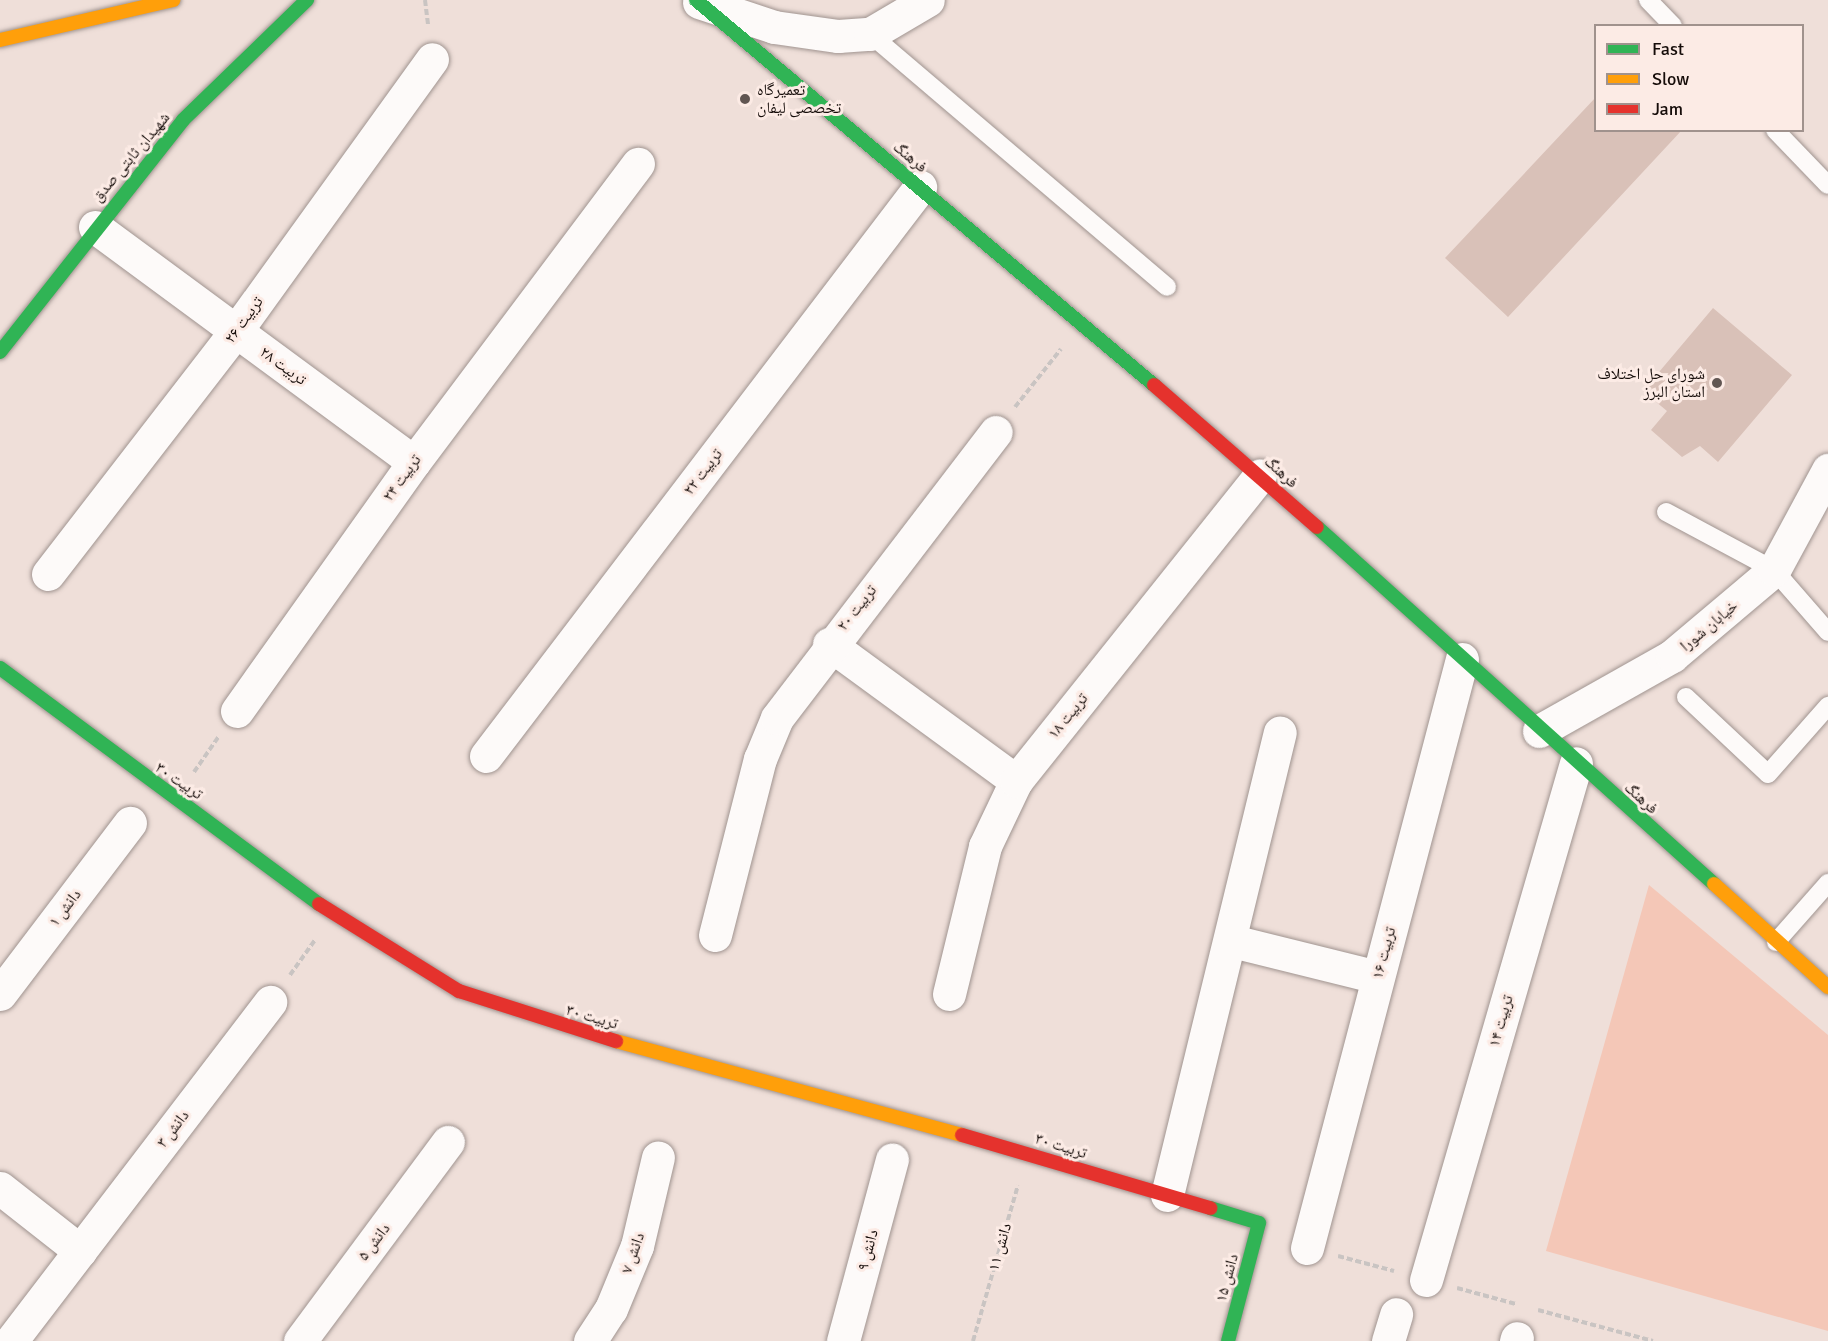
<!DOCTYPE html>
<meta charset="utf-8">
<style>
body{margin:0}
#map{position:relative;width:1828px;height:1341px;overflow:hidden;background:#efdfd9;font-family:Signika,"Noto Naskh Arabic",sans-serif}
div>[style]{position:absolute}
.green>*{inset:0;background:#f4c7b7}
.building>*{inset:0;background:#d9c1b8}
.path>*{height:4px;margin-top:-2px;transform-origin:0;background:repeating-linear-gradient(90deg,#c9c4c2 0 6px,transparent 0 9px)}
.roads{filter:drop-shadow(0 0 2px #a09490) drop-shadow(0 0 2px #a09490)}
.lane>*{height:18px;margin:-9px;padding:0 9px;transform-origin:9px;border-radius:9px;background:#fdfaf9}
.street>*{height:33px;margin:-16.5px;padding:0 16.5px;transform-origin:16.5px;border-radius:16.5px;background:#fdfaf9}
.fast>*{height:14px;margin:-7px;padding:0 7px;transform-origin:7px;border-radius:7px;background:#30b455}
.slow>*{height:14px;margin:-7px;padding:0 7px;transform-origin:7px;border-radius:7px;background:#ff9f0a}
.jam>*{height:14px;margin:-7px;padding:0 7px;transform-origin:7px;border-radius:7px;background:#e5322d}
.dots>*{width:16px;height:16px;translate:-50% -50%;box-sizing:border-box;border:3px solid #fcebe5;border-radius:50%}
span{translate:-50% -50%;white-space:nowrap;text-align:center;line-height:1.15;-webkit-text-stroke:6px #fcebe5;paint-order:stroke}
.poi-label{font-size:16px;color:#150c09}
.left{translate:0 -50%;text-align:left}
.right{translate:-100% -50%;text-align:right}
.street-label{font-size:16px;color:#150c09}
.legend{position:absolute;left:1594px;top:24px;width:210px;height:108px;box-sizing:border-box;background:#fcebe5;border:2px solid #a0928d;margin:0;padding:8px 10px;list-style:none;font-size:18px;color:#150c09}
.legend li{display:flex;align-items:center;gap:12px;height:30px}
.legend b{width:30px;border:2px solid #a0928d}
</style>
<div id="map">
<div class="green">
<div style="clip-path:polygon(1649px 885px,1828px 1035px,1828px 1331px,1546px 1251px)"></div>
</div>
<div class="building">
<div style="clip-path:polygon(1596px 97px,1596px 130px,1682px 130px,1508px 317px,1445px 258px)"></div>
<div style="clip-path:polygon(1713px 308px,1792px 375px,1718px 462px,1700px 446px,1682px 457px,1651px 430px,1667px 411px,1643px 391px)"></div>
</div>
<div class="path">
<div style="left:425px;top:0;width:26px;rotate:83deg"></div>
<div style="left:1015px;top:407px;width:74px;rotate:-51.6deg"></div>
<div style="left:194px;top:772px;width:44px;rotate:-55.2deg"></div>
<div style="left:290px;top:975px;width:43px;rotate:-54.5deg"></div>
<div style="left:1338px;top:1256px;width:58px;rotate:15deg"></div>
<div style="left:1457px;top:1288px;width:61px;rotate:15.2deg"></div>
<div style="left:1538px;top:1310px;width:119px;rotate:15.1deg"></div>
<div style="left:973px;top:1341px;width:162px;rotate:-73.9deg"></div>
</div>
<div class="roads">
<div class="lane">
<div style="left:1648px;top:0;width:36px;rotate:46deg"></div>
<div style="left:870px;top:34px;width:390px;rotate:40.4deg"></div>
<div style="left:1775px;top:130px;width:76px;rotate:46.1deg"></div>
<div style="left:1666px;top:512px;width:123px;rotate:28.2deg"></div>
<div style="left:1774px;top:570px;width:82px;rotate:48.9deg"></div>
<div style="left:1686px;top:697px;width:112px;rotate:43.2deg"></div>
<div style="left:1768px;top:774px;width:91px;rotate:-48.6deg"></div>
<div style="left:1776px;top:942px;width:79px;rotate:-48.6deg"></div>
</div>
<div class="street">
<div style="left:699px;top:2px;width:79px;rotate:18.4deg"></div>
<div style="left:774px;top:27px;width:65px;rotate:8deg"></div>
<div style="left:838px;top:36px;width:32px;rotate:-4deg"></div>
<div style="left:870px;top:34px;width:67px;rotate:-30.4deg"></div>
<div style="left:95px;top:227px;width:396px;rotate:36.4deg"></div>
<div style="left:48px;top:574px;width:307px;rotate:-52.3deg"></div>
<div style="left:236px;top:331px;width:335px;rotate:-54.2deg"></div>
<div style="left:829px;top:644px;width:232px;rotate:36.2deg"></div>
<div style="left:237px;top:711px;width:305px;rotate:-54.6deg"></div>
<div style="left:414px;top:462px;width:373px;rotate:-53.1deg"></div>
<div style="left:1539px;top:731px;width:153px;rotate:-29.4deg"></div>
<div style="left:1672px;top:656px;width:133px;rotate:-40.1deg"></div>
<div style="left:1774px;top:570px;width:114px;rotate:-61.6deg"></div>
<div style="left:486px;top:756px;width:716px;rotate:-52.67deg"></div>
<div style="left:715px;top:935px;width:182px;rotate:-75.7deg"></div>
<div style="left:760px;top:759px;width:44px;rotate:-67.5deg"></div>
<div style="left:777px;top:718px;width:360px;rotate:-52.6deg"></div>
<div style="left:1232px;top:941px;width:150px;rotate:13.9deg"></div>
<div style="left:0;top:994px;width:215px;rotate:-52.8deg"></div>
<div style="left:949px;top:994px;width:152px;rotate:-76.3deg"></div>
<div style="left:985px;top:846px;width:72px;rotate:-64.5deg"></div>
<div style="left:1016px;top:781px;width:391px;rotate:-51.4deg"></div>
<div style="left:0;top:1188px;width:102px;rotate:38.2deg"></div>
<div style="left:1167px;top:1195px;width:476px;rotate:-76.3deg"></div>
<div style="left:1307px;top:1248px;width:609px;rotate:-75.26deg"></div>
<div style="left:1426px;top:1280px;width:538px;rotate:-73.82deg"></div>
<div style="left:11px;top:1341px;width:427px;rotate:-52.6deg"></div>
<div style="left:300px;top:1341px;width:248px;rotate:-53.4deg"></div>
<div style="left:590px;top:1341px;width:38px;rotate:-57deg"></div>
<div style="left:611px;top:1309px;width:68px;rotate:-67.6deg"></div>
<div style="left:637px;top:1246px;width:91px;rotate:-76.7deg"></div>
<div style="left:843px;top:1341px;width:188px;rotate:-74.9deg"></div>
<div style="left:1388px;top:1341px;width:28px;rotate:-73deg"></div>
<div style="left:1516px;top:1341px;width:3px;rotate:-72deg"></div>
</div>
<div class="fast">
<div style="left:696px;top:0;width:598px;rotate:40.05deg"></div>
<div style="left:0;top:352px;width:295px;rotate:-51.7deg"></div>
<div style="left:183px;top:120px;width:173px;rotate:-44.1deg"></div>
<div style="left:1317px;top:527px;width:534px;rotate:41.96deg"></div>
<div style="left:0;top:668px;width:397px;rotate:36.5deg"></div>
<div style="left:1210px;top:1208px;width:51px;rotate:17deg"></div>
<div style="left:1259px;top:1223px;width:122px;rotate:104.7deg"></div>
</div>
<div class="slow">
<div style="left:0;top:40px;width:178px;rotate:-13deg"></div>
<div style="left:1714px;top:884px;width:154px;rotate:42.1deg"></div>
<div style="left:616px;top:1041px;width:359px;rotate:15.2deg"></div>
</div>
<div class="jam">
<div style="left:1154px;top:385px;width:216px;rotate:41.1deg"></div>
<div style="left:319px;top:904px;width:165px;rotate:31.9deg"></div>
<div style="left:459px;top:991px;width:165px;rotate:17.7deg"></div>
<div style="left:962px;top:1135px;width:259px;rotate:16.4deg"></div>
</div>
</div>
<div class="dots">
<div style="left:745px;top:99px;background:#615652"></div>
<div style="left:1717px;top:383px;background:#615652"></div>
</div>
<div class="poi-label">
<span class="left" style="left:757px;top:99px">تعمیرگاه<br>تخصصی لیفان</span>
<span class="right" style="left:1705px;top:383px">شورای حل اختلاف<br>استان البرز</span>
</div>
<div class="street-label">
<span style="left:131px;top:157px;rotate:-50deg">شهیدان ثابتی صدق</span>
<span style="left:910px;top:157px;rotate:40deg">فرهنگ</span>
<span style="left:244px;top:320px;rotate:-54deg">تربیت ۲۶</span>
<span style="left:283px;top:366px;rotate:36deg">تربیت ۲۸</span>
<span style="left:703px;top:472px;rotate:-53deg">تربیت ۲۲</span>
<span style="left:1281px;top:472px;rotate:42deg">فرهنگ</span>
<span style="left:402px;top:478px;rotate:-54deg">تربیت ۲۴</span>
<span style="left:857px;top:608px;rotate:-52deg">تربیت ۲۰</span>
<span style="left:1709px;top:626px;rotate:-40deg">خیابان شورا</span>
<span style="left:1068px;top:716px;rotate:-51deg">تربیت ۱۸</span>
<span style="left:179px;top:781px;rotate:34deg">تربیت ۳۰</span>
<span style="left:1641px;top:798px;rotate:42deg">فرهنگ</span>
<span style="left:65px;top:908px;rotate:-53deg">دانش ۱</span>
<span style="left:1384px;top:953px;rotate:-75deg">تربیت ۱۶</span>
<span style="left:592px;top:1017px;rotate:16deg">تربیت ۳۰</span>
<span style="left:1501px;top:1021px;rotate:-74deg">تربیت ۱۴</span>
<span style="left:173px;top:1129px;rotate:-53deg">دانش ۳</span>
<span style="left:1061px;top:1146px;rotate:17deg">تربیت ۳۰</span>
<span style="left:374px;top:1242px;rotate:-53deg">دانش ۵</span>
<span style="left:1000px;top:1247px;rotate:-74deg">دانش ۱۱</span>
<span style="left:868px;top:1250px;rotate:-75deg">دانش ۹</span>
<span style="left:633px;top:1253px;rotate:-71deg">دانش ۷</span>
<span style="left:1227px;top:1278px;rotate:-75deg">دانش ۱۵</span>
</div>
<ul class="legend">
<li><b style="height:8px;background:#30b455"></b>Fast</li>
<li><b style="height:8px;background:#ff9f0a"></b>Slow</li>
<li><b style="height:8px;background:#e5322d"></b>Jam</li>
</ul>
</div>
